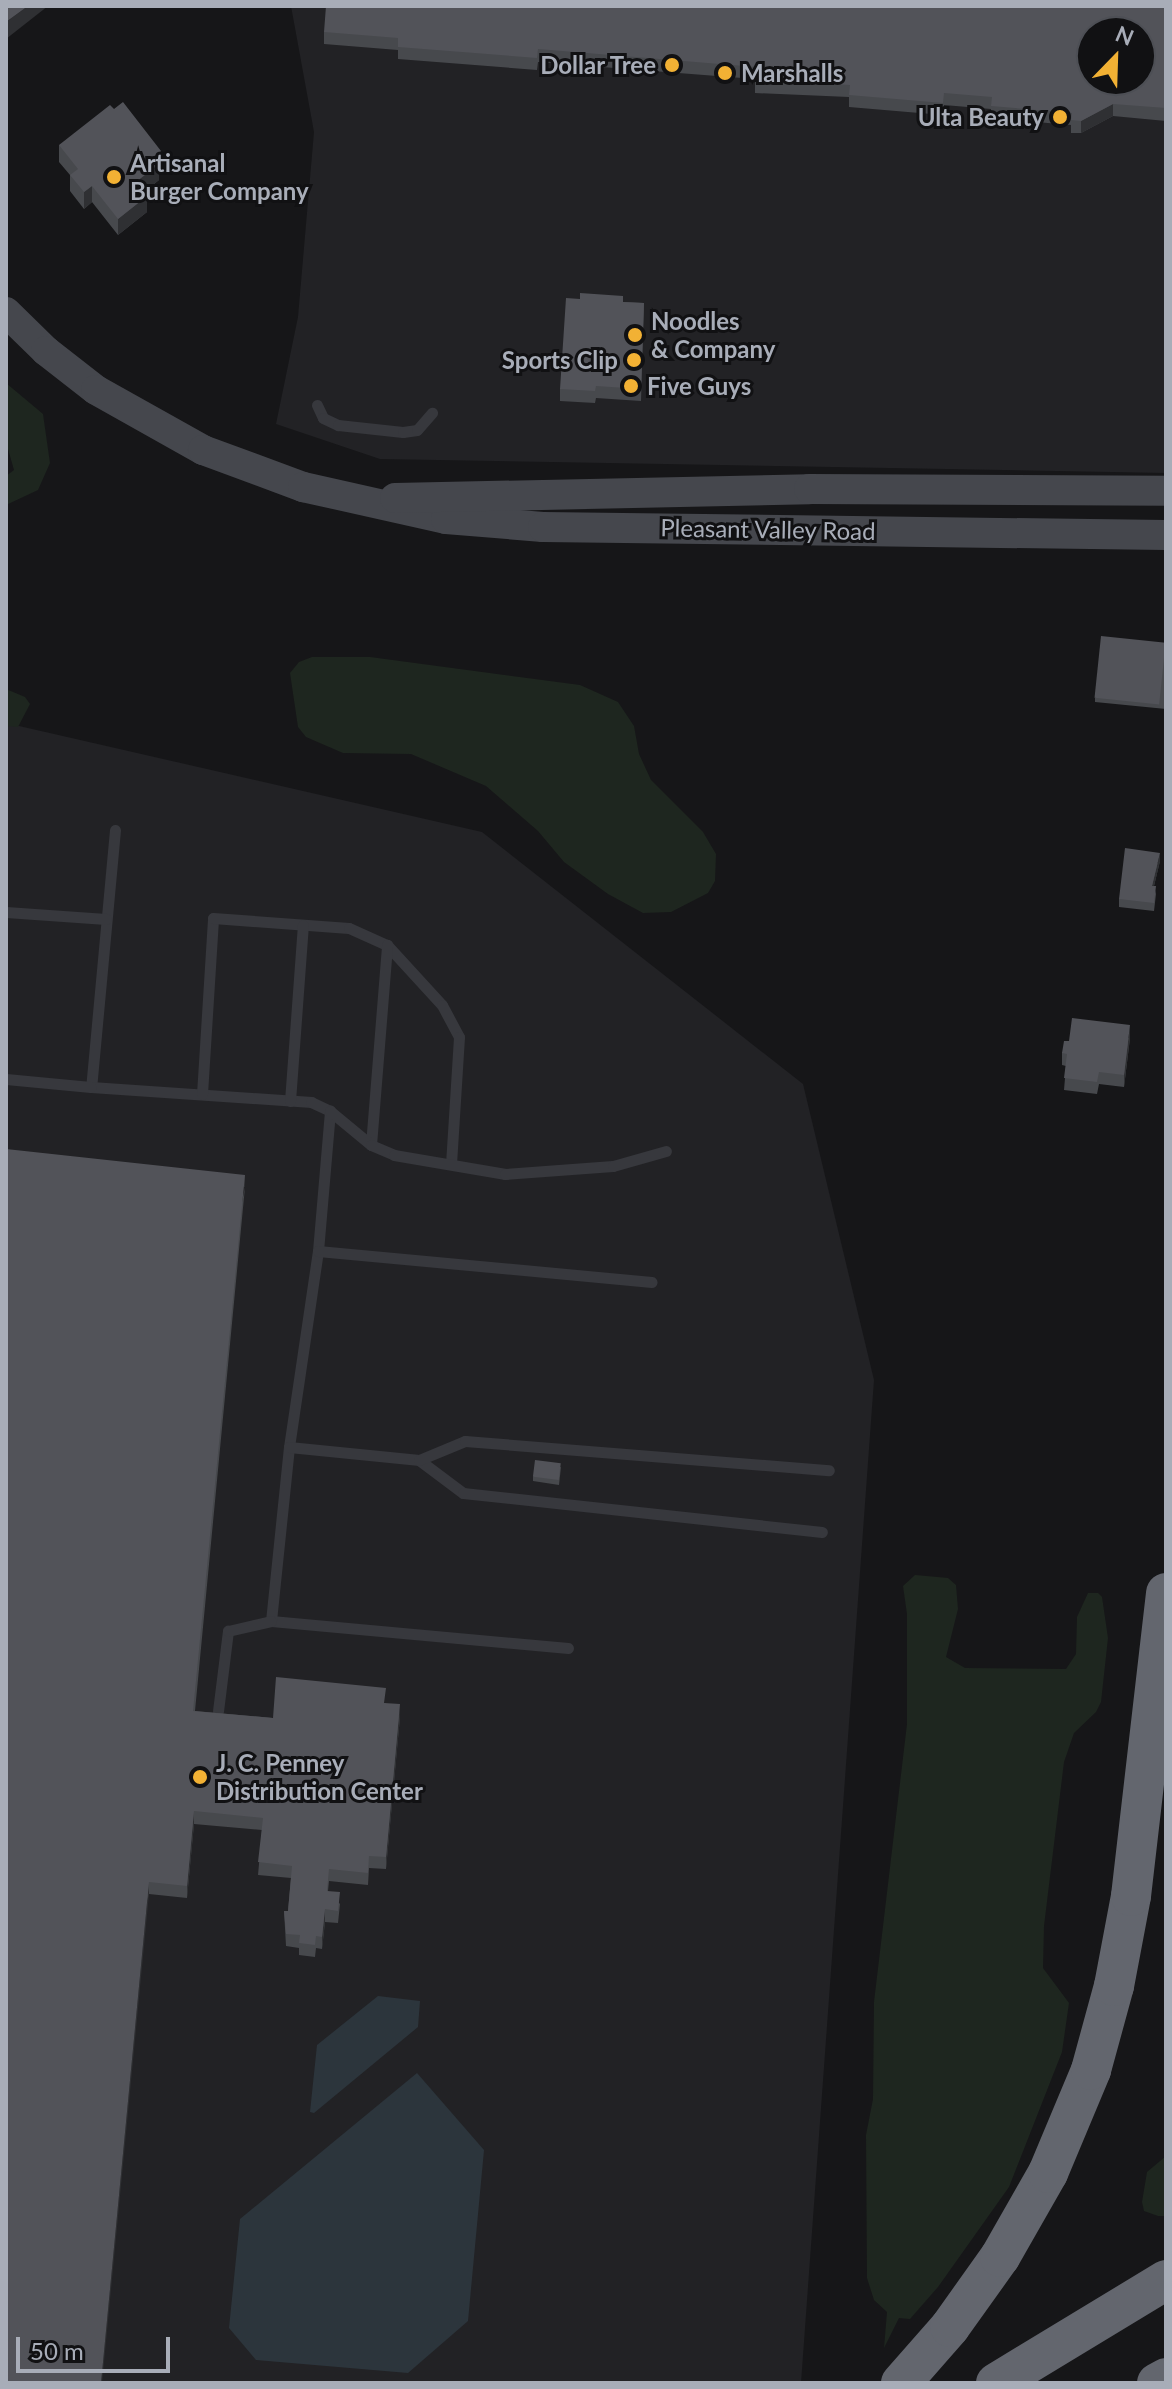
<!DOCTYPE html>
<style>
body{margin:0}
#map{position:relative;width:1172px;height:2389px;overflow:hidden;background:#161618;font-family:Lato,sans-serif}
div>[style]{position:absolute}
.built>*{inset:0;background:#222225}
.green>*{inset:0;background:#1e261f}
.water>*{inset:0;background:#2c353c}
.service>*{height:11px;margin:-5.5px;padding:0 5.5px;transform-origin:5.5px;border-radius:5.5px;background:#37383d}
.secondary>*{height:30px;margin:-15px;padding:0 15px;transform-origin:15px;border-radius:15px;background:#45474d}
.motorway>*{height:40px;margin:-20px;padding:0 20px;transform-origin:20px;border-radius:20px;background:#63666e}
.wall>*{inset:0;background:#47494d}
.shaded-wall>*{inset:0;background:#2f3033;transform-origin:0 0}
.building>*{inset:0;background:#525359;transform-origin:0 0}
.dots>*{width:22px;height:22px;translate:-50% -50%;box-sizing:border-box;border:4px solid #111113;border-radius:50%}
span{translate:-50% -50%;white-space:nowrap;text-align:center;line-height:1.15;-webkit-text-stroke:6px #111113;paint-order:stroke}
.poi-label{font-size:24px;color:#a8adb8;font-weight:700}
.right{translate:-100% -50%;text-align:right}
.left{translate:0 -50%;text-align:left}
.street-label{font-size:24px;color:#a8adb8}
.frame{position:absolute;inset:0;border:8px solid #a8adb8;pointer-events:none}
.north{position:absolute;left:1076px;top:16px;width:80px;height:80px;box-sizing:border-box;background:#111113;border:2px solid #4d4f55;border-radius:50%;rotate:23deg;font-size:22px;font-weight:700;line-height:32px;text-align:center;color:#a8adb8}
.north::after{content:'';display:block;margin:auto;width:28px;height:36px;background:#f2b134;clip-path:polygon(50% 0,100% 100%,50% 72%,0 100%)}
.scale{position:absolute;left:16px;top:2337px;width:154px;height:36px;box-sizing:border-box;border:4px solid #a8adb8;border-top:0;padding-left:10px;font-size:24px;line-height:28px;white-space:nowrap;color:#a8adb8;-webkit-text-stroke:6px #111113;paint-order:stroke}
</style>
<div id="map">
<div class="built">
<div style="clip-path:polygon(evenodd,291px 6px,1166px 6px,1166px 473px,380px 459px,276px 424px,298px 317px,314px 132px,291px 6px,1092px 32px,1140px 32px,1140px 80px,1092px 80px,1092px 32px)"></div>
<div style="clip-path:polygon(6px 723px,482px 832px,803px 1084px,874px 1380px,801px 2383px,6px 2383px)"></div>
</div>
<div class="green">
<div style="clip-path:polygon(6px 383px,43px 414px,50px 463px,38px 490px,6px 505px,6px 476px,14px 470px,6px 442px)"></div>
<div style="clip-path:polygon(312px 657px,370px 657px,580px 685px,618px 702px,634px 726px,639px 754px,651px 780px,703px 832px,716px 854px,715px 881px,708px 893px,671px 912px,643px 913px,608px 894px,564px 862px,538px 831px,486px 786px,411px 754px,343px 753px,306px 737px,298px 727px,290px 673px,299px 662px)"></div>
<div style="clip-path:polygon(6px 689px,25px 697px,30px 704px,18px 727px,6px 726px)"></div>
<div style="clip-path:polygon(915px 1575px,948px 1578px,956px 1585px,958px 1609px,946px 1657px,965px 1668px,1066px 1669px,1076px 1654px,1077px 1617px,1088px 1593px,1098px 1593px,1102px 1597px,1108px 1638px,1101px 1702px,1096px 1712px,1074px 1733px,1064px 1762px,1044px 1926px,1043px 1968px,1069px 2003px,1062px 2052px,1009px 2187px,938px 2287px,910px 2319px,899px 2318px,884px 2348px,887px 2312px,874px 2300px,867px 2278px,866px 2135px,873px 2099px,874px 2002px,907px 1724px,907px 1614px,903px 1586px)"></div>
<div style="clip-path:polygon(1166px 2156px,1166px 2216px,1158px 2216px,1144px 2211px,1142px 2202px,1147px 2172px)"></div>
</div>
<div class="water">
<div style="clip-path:polygon(378px 1996px,420px 2001px,418px 2027px,314px 2113px,310px 2112px,317px 2045px)"></div>
<div style="clip-path:polygon(417px 2073px,484px 2150px,468px 2321px,408px 2373px,256px 2360px,229px 2328px,240px 2219px)"></div>
</div>
<div class="service">
<div style="left:317px;top:405px;width:14px;rotate:65deg"></div>
<div style="left:323px;top:418px;width:17px;rotate:25deg"></div>
<div style="left:338px;top:425px;width:65px;rotate:6.1deg"></div>
<div style="left:403px;top:432px;width:14px;rotate:-8deg"></div>
<div style="left:417px;top:430px;width:23px;rotate:-49deg"></div>
<div style="left:115px;top:830px;width:258px;rotate:95.3deg"></div>
<div style="left:91px;top:1087px;width:221px;rotate:3.9deg"></div>
<div style="left:311px;top:1102px;width:21px;rotate:25deg"></div>
<div style="left:6px;top:912px;width:100px;rotate:4deg"></div>
<div style="left:6px;top:1079px;width:85px;rotate:5.4deg"></div>
<div style="left:202px;top:1094px;width:176px;rotate:-86.4deg"></div>
<div style="left:213px;top:918px;width:136px;rotate:4.2deg"></div>
<div style="left:349px;top:928px;width:42px;rotate:24.1deg"></div>
<div style="left:387px;top:945px;width:81px;rotate:47.5deg"></div>
<div style="left:442px;top:1005px;width:36px;rotate:62deg"></div>
<div style="left:459px;top:1037px;width:127px;rotate:93.6deg"></div>
<div style="left:290px;top:1101px;width:176px;rotate:-85.8deg"></div>
<div style="left:371px;top:1145px;width:201px;rotate:-85.4deg"></div>
<div style="left:318px;top:1251px;width:141px;rotate:-85.1deg"></div>
<div style="left:330px;top:1111px;width:53px;rotate:39.7deg"></div>
<div style="left:371px;top:1145px;width:25px;rotate:23deg"></div>
<div style="left:394px;top:1155px;width:113px;rotate:9.7deg"></div>
<div style="left:505px;top:1174px;width:108px;rotate:-4.2deg"></div>
<div style="left:613px;top:1166px;width:55px;rotate:-15.8deg"></div>
<div style="left:289px;top:1447px;width:198px;rotate:-81.6deg"></div>
<div style="left:318px;top:1251px;width:335px;rotate:5.3deg"></div>
<div style="left:419px;top:1460px;width:55px;rotate:36.9deg"></div>
<div style="left:463px;top:1493px;width:361px;rotate:6.2deg"></div>
<div style="left:568px;top:1648px;width:298px;rotate:-174.8deg"></div>
<div style="left:271px;top:1621px;width:175px;rotate:-84.1deg"></div>
<div style="left:289px;top:1447px;width:131px;rotate:5.7deg"></div>
<div style="left:419px;top:1460px;width:50px;rotate:-22.4deg"></div>
<div style="left:465px;top:1441px;width:365px;rotate:4.6deg"></div>
<div style="left:218px;top:1711px;width:81px;rotate:-82.9deg"></div>
<div style="left:228px;top:1631px;width:44px;rotate:-13.1deg"></div>
</div>
<div class="secondary">
<div style="left:6px;top:312px;width:56px;rotate:44.3deg"></div>
<div style="left:46px;top:351px;width:63px;rotate:38deg"></div>
<div style="left:96px;top:390px;width:123px;rotate:29.3deg"></div>
<div style="left:203px;top:450px;width:107px;rotate:20.3deg"></div>
<div style="left:303px;top:487px;width:147px;rotate:12.6deg"></div>
<div style="left:446px;top:519px;width:97px;rotate:4.7deg"></div>
<div style="left:543px;top:527px;width:623px;rotate:0.74deg"></div>
<div style="left:395px;top:498px;width:414px;rotate:-1.2deg"></div>
<div style="left:809px;top:489px;width:357px;rotate:0.3deg"></div>
</div>
<div class="motorway">
<div style="left:901px;top:2383px;width:74px;rotate:-48.8deg"></div>
<div style="left:950px;top:2327px;width:86px;rotate:-54.5deg"></div>
<div style="left:1000px;top:2257px;width:97px;rotate:-60.3deg"></div>
<div style="left:1048px;top:2173px;width:112px;rotate:-67.3deg"></div>
<div style="left:1091px;top:2070px;width:87px;rotate:-74.7deg"></div>
<div style="left:1114px;top:1986px;width:92px;rotate:-79.3deg"></div>
<div style="left:1131px;top:1896px;width:305px;rotate:-83.4deg"></div>
<div style="left:996px;top:2383px;width:199px;rotate:-31.2deg"></div>
<div style="left:1157px;top:2383px;width:10px;rotate:-29deg"></div>
</div>
<div class="wall">
<div style="clip-path:polygon(1166px 6px,1166px 121px,1113px 116px,1081px 133px,1071px 133px,1071px 125px,991px 118px,991px 109px,944px 105px,943px 115px,849px 107px,849px 97px,755px 93px,755px 79px,538px 62px,537px 70px,398px 59px,398px 50px,324px 44px,324px 32px)"></div>
<div style="clip-path:polygon(59px 145px,161px 167px,159px 169px,159px 180px,144px 192px,147px 212px,118px 235px,92px 202px,84px 209px,70px 191px,70px 175px,59px 162px)"></div>
<div style="clip-path:polygon(623px 302px,644px 303px,641px 401px,596px 398px,595px 403px,560px 401px,560px 389px)"></div>
<div style="clip-path:polygon(1166px 643px,1166px 709px,1095px 702px,1095px 698px)"></div>
<div style="clip-path:polygon(1160px 861px,1154px 886px,1156px 894px,1154px 911px,1119px 907px,1119px 899px)"></div>
<div style="clip-path:polygon(1130px 1038px,1124px 1087px,1099px 1084px,1097px 1094px,1064px 1090px,1066px 1066px,1062px 1065px,1062px 1053px,1069px 1041px)"></div>
<div style="clip-path:polygon(245px 1187px,195px 1711px,273px 1718px,385px 1703px,400px 1717px,386px 1869px,369px 1868px,368px 1885px,329px 1881px,328px 1891px,340px 1904px,338px 1923px,325px 1922px,322px 1949px,316px 1948px,315px 1957px,299px 1955px,299px 1948px,286px 1946px,284px 1911px,288px 1911px,291px 1878px,258px 1875px,262px 1830px,194px 1824px,187px 1898px,149px 1894px,6px 2383px)"></div>
<div style="clip-path:polygon(561px 1467px,559px 1485px,533px 1481px,533px 1477px)"></div>
</div>
<div class="shaded-wall">
<div style="clip-path:polygon(28px 6px,48px 6px,6px 39px,6px 22px)"></div>
<div style="clip-path:polygon(1113px 104px,1113px 116px,1081px 133px,1081px 121px)"></div>
<div style="clip-path:polygon(161px 151px,161px 167px,159px 169px,159px 180px,136px 198px,136px 182px,153px 157px)"></div>
<div style="clip-path:polygon(92px 186px,92px 202px,84px 209px,84px 192px)"></div>
<div style="clip-path:polygon(147px 196px,147px 212px,118px 235px,118px 219px)"></div>
<div style="clip-path:polygon(1160px 853px,1160px 861px,1152px 894px,1152px 886px)"></div>
<div style="clip-path:polygon(1130px 1025px,1130px 1038px,1124px 1087px,1124px 1075px)"></div>
<div style="left:245px;top:1175px;width:12px;height:539px;rotate:90deg"></div>
<div style="clip-path:polygon(400px 1704px,400px 1717px,386px 1869px,386px 1857px)"></div>
<div style="clip-path:polygon(194px 1811px,194px 1824px,187px 1898px,187px 1886px)"></div>
<div style="clip-path:polygon(149px 1882px,149px 1894px,102px 2383px,101px 2383px)"></div>
<div style="clip-path:polygon(325px 1909px,325px 1922px,322px 1949px,322px 1937px)"></div>
</div>
<div class="building">
<div style="clip-path:polygon(6px 6px,28px 6px,6px 22px)"></div>
<div style="clip-path:polygon(evenodd,326px 6px,1166px 6px,1166px 108px,1113px 104px,1081px 121px,1071px 120px,1072px 113px,991px 106px,992px 97px,944px 93px,943px 103px,849px 95px,850px 85px,755px 80px,756px 67px,538px 49px,537px 58px,398px 47px,398px 38px,324px 32px,326px 6px,1092px 32px,1140px 32px,1140px 80px,1092px 80px,1092px 32px)"></div>
<div style="clip-path:polygon(123px 102px,161px 151px,153px 157px,159px 164px,136px 182px,147px 196px,118px 219px,92px 186px,84px 192px,70px 175px,78px 169px,59px 145px,110px 105px,114px 109px)"></div>
<div style="clip-path:polygon(580px 293px,623px 296px,623px 302px,644px 303px,641px 389px,596px 386px,595px 391px,560px 389px,566px 298px,580px 299px)"></div>
<div style="left:1101px;top:636px;width:65px;height:62px;rotate:6deg"></div>
<div style="clip-path:polygon(1125px 848px,1160px 853px,1152px 886px,1156px 886px,1154px 903px,1119px 899px)"></div>
<div style="clip-path:polygon(1072px 1018px,1130px 1025px,1124px 1075px,1099px 1072px,1097px 1082px,1064px 1078px,1067px 1054px,1062px 1053px,1064px 1041px,1069px 1041px)"></div>
<div style="clip-path:polygon(6px 1149px,245px 1175px,193px 1711px,273px 1718px,276px 1677px,386px 1688px,384px 1703px,400px 1704px,386px 1857px,369px 1856px,368px 1873px,329px 1869px,327px 1891px,340px 1892px,338px 1911px,325px 1909px,322px 1937px,316px 1936px,315px 1945px,299px 1943px,300px 1935px,286px 1934px,284px 1911px,288px 1911px,292px 1866px,258px 1862px,263px 1818px,194px 1811px,187px 1886px,149px 1882px,101px 2383px,6px 2383px)"></div>
<div style="left:535px;top:1460px;width:26px;height:17px;rotate:7deg"></div>
</div>
<div class="dots">
<div style="left:672px;top:65px;background:#f2b134"></div>
<div style="left:725px;top:73px;background:#f2b134"></div>
<div style="left:1060px;top:117px;background:#f2b134"></div>
<div style="left:114px;top:177px;background:#f2b134"></div>
<div style="left:635px;top:335px;background:#f2b134"></div>
<div style="left:634px;top:360px;background:#f2b134"></div>
<div style="left:631px;top:386px;background:#f2b134"></div>
<div style="left:200px;top:1777px;background:#f2b134"></div>
</div>
<div class="poi-label">
<span class="right" style="left:656px;top:65px">Dollar Tree</span>
<span class="left" style="left:741px;top:73px">Marshalls</span>
<span class="right" style="left:1044px;top:117px">Ulta Beauty</span>
<span class="left" style="left:130px;top:177px">Artisanal<br>Burger Company</span>
<span class="left" style="left:651px;top:335px">Noodles<br>&amp; Company</span>
<span class="right" style="left:618px;top:360px">Sports Clip</span>
<span class="left" style="left:647px;top:386px">Five Guys</span>
<span class="left" style="left:216px;top:1777px">J. C. Penney<br>Distribution Center</span>
</div>
<div class="street-label">
<span style="left:768px;top:529px;rotate:1deg">Pleasant Valley Road</span>
</div>
<div class="frame"></div>
<div class="north">N</div>
<div class="scale">50 m</div>
</div>
